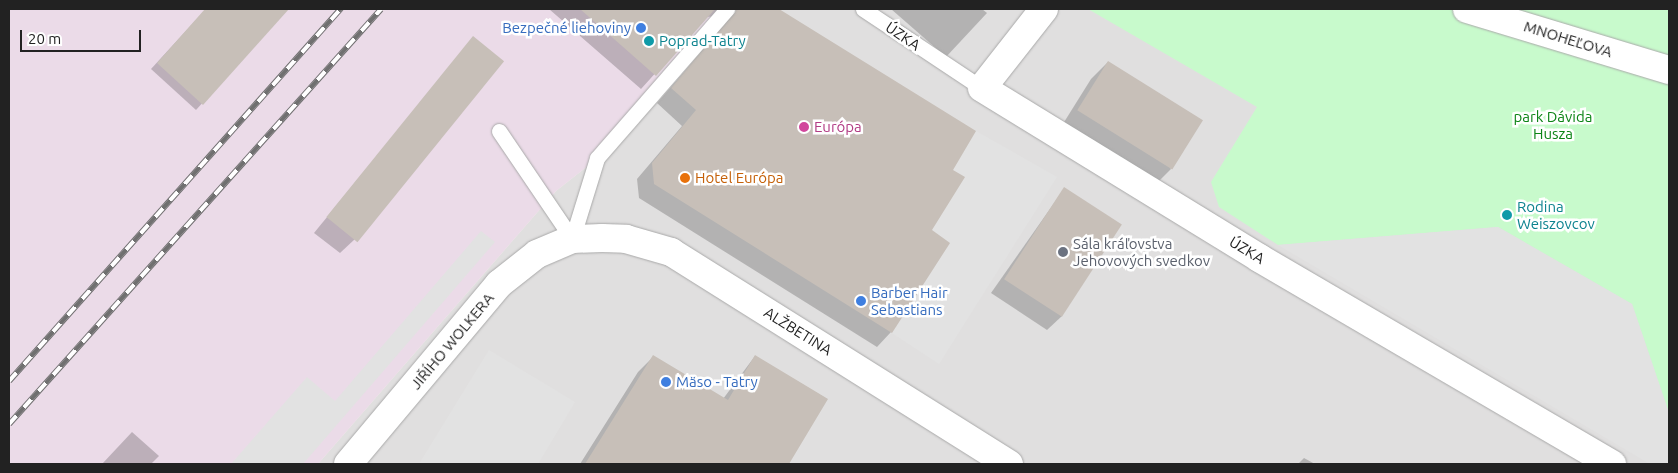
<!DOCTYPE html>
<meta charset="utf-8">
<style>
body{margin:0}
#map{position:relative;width:1678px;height:473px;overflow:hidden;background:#f2efe9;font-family:Ubuntu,sans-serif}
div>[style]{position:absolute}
.residential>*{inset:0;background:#e0dfdf}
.industrial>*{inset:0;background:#ebdbe8}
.park>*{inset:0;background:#c8facc}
.parking>*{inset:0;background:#e2e2e2}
.shadow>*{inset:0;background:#0003}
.building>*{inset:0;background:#c7bfb8;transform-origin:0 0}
.roads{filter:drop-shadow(0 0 1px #a9a9a9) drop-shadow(0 0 1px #a9a9a9)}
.lane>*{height:15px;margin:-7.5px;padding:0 7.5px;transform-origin:7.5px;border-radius:7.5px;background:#fff}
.street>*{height:28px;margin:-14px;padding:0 14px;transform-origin:14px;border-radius:14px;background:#fff}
.rail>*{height:5.5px;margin-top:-2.75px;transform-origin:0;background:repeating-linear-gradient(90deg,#fff 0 11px,#707070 0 22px);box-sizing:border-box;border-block:1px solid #707070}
.dots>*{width:14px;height:14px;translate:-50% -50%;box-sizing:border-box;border:2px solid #fff;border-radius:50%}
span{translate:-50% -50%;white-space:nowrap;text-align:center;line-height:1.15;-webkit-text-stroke:5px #fff;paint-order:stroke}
.shop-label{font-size:15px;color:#366cbe}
.right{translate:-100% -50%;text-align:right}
.left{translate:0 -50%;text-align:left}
.street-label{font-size:15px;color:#222}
.culture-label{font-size:15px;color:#0d838f}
.park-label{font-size:15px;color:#0c8416}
.hotel-label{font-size:15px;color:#b23c85}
.food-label{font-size:15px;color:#c56008}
.worship-label{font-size:15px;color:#5b616d}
.frame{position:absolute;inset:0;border:10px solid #222;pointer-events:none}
.scale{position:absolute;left:20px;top:30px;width:121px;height:22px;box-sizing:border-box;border:2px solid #222;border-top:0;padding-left:6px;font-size:15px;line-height:18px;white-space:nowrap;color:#222;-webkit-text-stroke:4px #fff;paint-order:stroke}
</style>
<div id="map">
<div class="residential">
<div style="clip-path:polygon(737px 9px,1669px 9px,1669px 464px,318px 464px,556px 191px,622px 139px)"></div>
</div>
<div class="industrial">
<div style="clip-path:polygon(9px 9px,737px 9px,622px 139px,556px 191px,318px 464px,9px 464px)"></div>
</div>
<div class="park">
<div style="clip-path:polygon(1088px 9px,1669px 9px,1669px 413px,1632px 304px,1498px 227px,1278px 245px,1219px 207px,1211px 182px,1257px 107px)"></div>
</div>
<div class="parking">
<div style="clip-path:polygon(976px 131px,1057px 177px,939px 364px,892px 333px,950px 243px,931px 230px,965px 177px,953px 170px)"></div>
<div style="clip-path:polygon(1498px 227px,1632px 304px,1669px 413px,1669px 464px,1650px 464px,1278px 245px)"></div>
<div style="clip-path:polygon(481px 231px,495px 242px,303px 464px,231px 464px,307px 377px,335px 401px)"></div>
<div style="clip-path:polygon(489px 350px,575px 402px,538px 464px,419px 464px)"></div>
</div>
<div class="shadow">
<div style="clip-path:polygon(206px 9px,287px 9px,196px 110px,151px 69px)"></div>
<div style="clip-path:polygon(549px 9px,775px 9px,974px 131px,952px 170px,891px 332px,877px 347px,639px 198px,637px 179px,682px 126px,657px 103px,720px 31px,719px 16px,706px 17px,641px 89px)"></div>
<div style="clip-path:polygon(891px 9px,982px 9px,987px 13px,946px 57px)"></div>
<div style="clip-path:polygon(473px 38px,355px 239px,340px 253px,314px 233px)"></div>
<div style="clip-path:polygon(1108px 62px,1171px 169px,1154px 186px,1061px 127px,1091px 79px)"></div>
<div style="clip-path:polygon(1064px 189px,1062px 316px,1047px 330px,991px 293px)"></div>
<div style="clip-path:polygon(755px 356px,827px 399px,788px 464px,580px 464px,638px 372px,653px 357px,723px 399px)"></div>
<div style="clip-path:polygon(132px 432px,159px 456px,151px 464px,102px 464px)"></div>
<div style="clip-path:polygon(1304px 458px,1315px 464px,1298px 464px)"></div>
</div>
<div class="building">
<div style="clip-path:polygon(205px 9px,289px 9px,203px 105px,157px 63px)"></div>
<div style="clip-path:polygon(580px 9px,715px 9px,656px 76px)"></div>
<div style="clip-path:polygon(736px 9px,779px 9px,976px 131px,953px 170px,965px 177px,932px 230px,950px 243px,892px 333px,654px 184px,652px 163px,696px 110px,671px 88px)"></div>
<div style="left:473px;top:36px;width:40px;height:233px;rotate:39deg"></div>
<div style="left:1108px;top:61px;width:112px;height:58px;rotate:32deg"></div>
<div style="left:1064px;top:187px;width:69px;height:110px;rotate:33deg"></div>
<div style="clip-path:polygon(653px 355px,728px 400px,755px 355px,828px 399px,789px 464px,585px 464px)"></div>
</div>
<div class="roads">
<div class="lane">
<div style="left:863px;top:9px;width:143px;rotate:33.6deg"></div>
<div style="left:499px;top:131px;width:130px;rotate:55.9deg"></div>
<div style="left:572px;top:239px;width:85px;rotate:-72.8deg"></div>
<div style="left:597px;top:158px;width:198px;rotate:-48.9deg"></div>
</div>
<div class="street">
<div style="left:1044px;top:9px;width:100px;rotate:128.1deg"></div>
<div style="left:982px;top:88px;width:325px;rotate:31.5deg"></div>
<div style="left:1259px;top:258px;width:409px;rotate:30.3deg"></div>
<div style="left:1467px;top:9px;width:211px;rotate:16.8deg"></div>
<div style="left:348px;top:464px;width:235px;rotate:-50deg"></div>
<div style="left:499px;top:284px;width:48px;rotate:-38.3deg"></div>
<div style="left:537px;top:254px;width:38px;rotate:-23deg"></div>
<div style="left:572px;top:239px;width:30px;rotate:-2deg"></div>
<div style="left:602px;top:238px;width:24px;rotate:2deg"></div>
<div style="left:626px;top:239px;width:47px;rotate:16.1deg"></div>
<div style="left:671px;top:252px;width:399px;rotate:32.1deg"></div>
</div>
</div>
<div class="rail">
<div style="left:9px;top:381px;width:499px;rotate:-48.3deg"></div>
<div style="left:9px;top:424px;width:557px;rotate:-48.13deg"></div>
</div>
<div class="dots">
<div style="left:641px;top:28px;background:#3f7fe0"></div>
<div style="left:649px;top:41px;background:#0f9aa8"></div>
<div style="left:804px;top:127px;background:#d1479c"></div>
<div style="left:685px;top:178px;background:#e8710a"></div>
<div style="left:1507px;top:215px;background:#0f9aa8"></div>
<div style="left:1063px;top:252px;background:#6b7280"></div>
<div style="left:861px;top:301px;background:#3f7fe0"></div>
<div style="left:666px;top:382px;background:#3f7fe0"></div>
</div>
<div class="shop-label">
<span class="right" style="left:631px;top:28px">Bezpečné liehoviny</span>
<span class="left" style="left:871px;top:301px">Barber Hair<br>Sebastians</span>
<span class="left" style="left:676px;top:382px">Mäso - Tatry</span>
</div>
<div class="street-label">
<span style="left:903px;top:36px;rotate:34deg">ÚZKA</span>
<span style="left:1568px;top:39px;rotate:17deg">MNOHEĽOVA</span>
<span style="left:1247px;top:250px;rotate:31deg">ÚZKA</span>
<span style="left:798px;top:331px;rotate:32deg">ALŽBETINA</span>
<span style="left:452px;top:341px;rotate:-50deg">JIŘÍHO WOLKERA</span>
</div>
<div class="culture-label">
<span class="left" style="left:659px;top:41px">Poprad-Tatry</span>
<span class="left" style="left:1517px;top:215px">Rodina<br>Weiszovcov</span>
</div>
<div class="park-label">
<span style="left:1553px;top:125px">park Dávida<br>Husza</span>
</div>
<div class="hotel-label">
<span class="left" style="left:814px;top:127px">Európa</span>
</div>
<div class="food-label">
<span class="left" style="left:695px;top:178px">Hotel Európa</span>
</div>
<div class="worship-label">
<span class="left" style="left:1073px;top:252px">Sála kráľovstva<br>Jehovových svedkov</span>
</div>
<div class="frame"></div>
<div class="scale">20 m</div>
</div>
